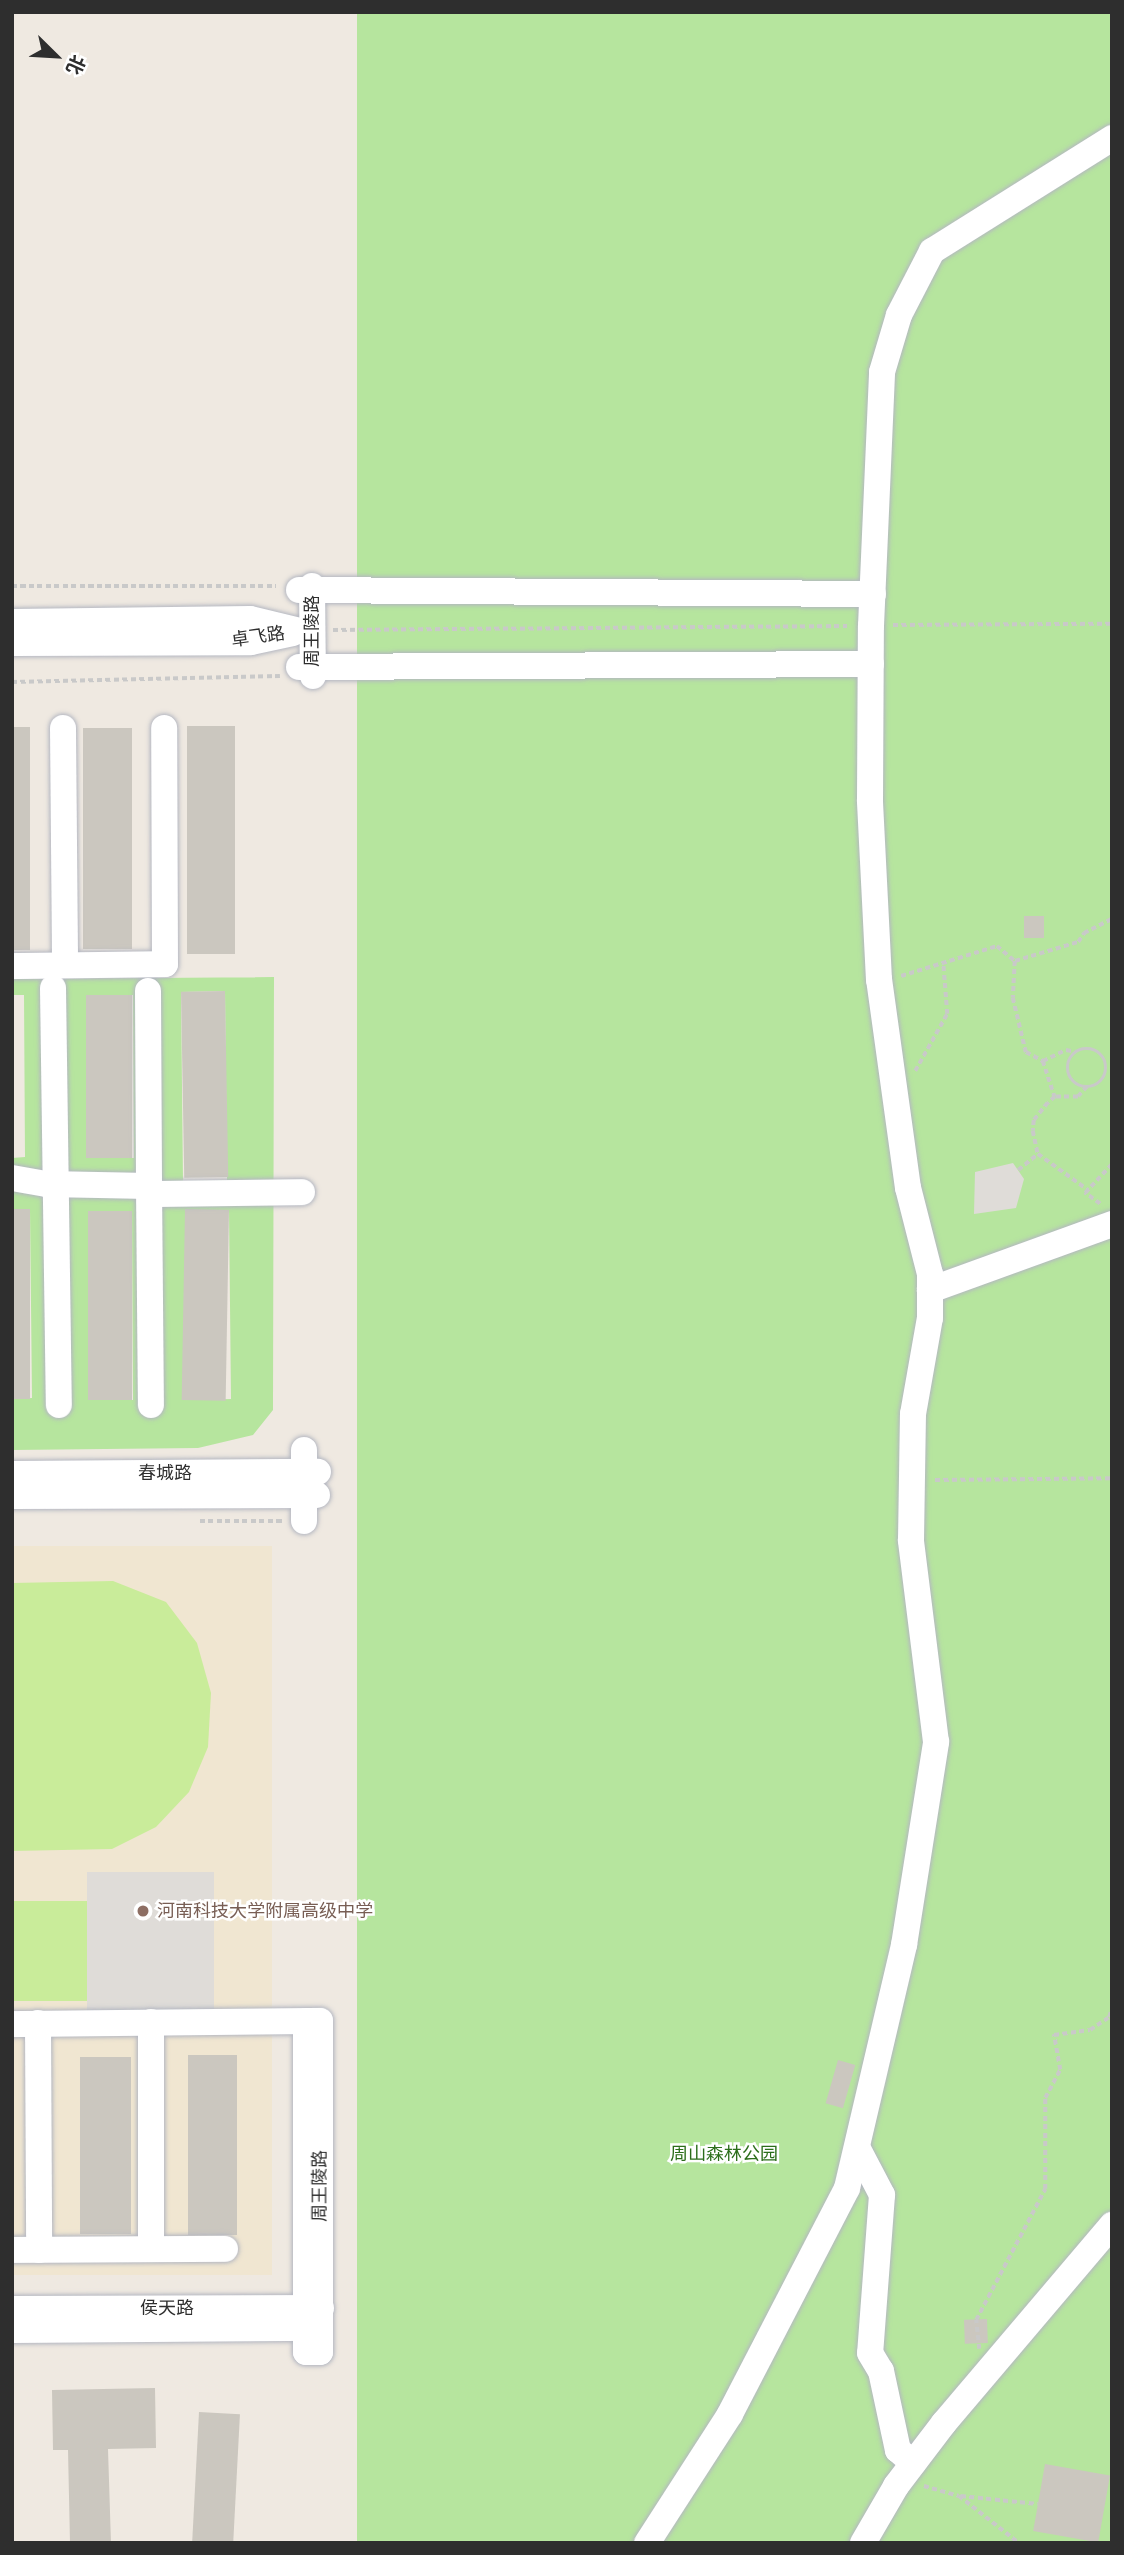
<!DOCTYPE html>
<meta charset="utf-8">
<style>
body{margin:0}
#map{position:relative;width:1124px;height:2555px;overflow:hidden;background:#efe9e1;font-family:Arial,"Noto Sans SC",sans-serif}
div>[style]{position:absolute}
.education>*{inset:0;background:#f0e6d1;transform-origin:0 0}
.green>*{inset:0;background:#b6e59e;transform-origin:0 0}
.pitch>*{inset:0;background:#c9ec9a;transform-origin:0 0}
.plaza>*{inset:0;background:#dfdcd8;transform-origin:0 0}
.building>*{inset:0;background:#cbc7bf;transform-origin:0 0}
.path>*{height:3.5px;margin-top:-1.75px;transform-origin:0;background:repeating-linear-gradient(90deg,#c9c9c9 0 5px,transparent 0 8.5px)}
.path>.ring{margin:-1.75px;padding:0;box-sizing:content-box;background:none;border:3.5px solid #c9c9c9;border-radius:50%}
.roads{filter:drop-shadow(0 0 2px #b4b7c1) drop-shadow(0 0 2px #b4b7c1)}
.minor>*{height:26px;margin:-13px;padding:0 13px;transform-origin:13px;border-radius:13px;background:#fff}
.dots>*{width:19px;height:19px;translate:-50% -50%;box-sizing:border-box;border:4px solid #fff;border-radius:50%}
span{translate:-50% -50%;white-space:nowrap;text-align:center;line-height:1.15;-webkit-text-stroke:5px #fff;paint-order:stroke}
.street-label{font-size:18px;color:#2e2e2e}
.education-label{font-size:18px;color:#785e54}
.left{translate:0 -50%;text-align:left}
.park-label{font-size:18px;color:#2c6e1b}
.frame{position:absolute;inset:0;border:14px solid #2e2e2e;pointer-events:none}
.north{position:absolute;left:21px;top:21px;width:70px;height:70px;-webkit-text-stroke:5px #fff;paint-order:stroke;rotate:114deg;font-size:19px;font-weight:700;line-height:28px;text-align:center;color:#2e2e2e}
.north::after{content:'';display:block;margin:auto;width:24px;height:32px;background:#2e2e2e;clip-path:polygon(50% 0,100% 100%,50% 72%,0 100%)}
</style>
<div id="map">
<div class="education">
<div style="left:272px;top:1546px;width:729px;height:260px;rotate:90deg"></div>
</div>
<div class="green">
<div style="left:357px;top:12px;width:755px;height:2531px"></div>
<div style="clip-path:polygon(evenodd,274px 977px,273px 1410px,253px 1435px,198px 1448px,12px 1450px,12px 1399px,32px 1398px,30px 1210px,12px 1209px,12px 1158px,25px 1157px,24px 995px,12px 995px,12px 979px,274px 977px,225px 991px,227px 1180px,183px 1181px,181px 992px,225px 991px,274px 977px,133px 995px,134px 1158px,87px 1158px,86px 996px,133px 995px,274px 977px,229px 1210px,231px 1399px,187px 1400px,185px 1211px,229px 1210px,274px 977px,132px 1211px,133px 1400px,90px 1400px,88px 1212px,132px 1211px)"></div>
</div>
<div class="pitch">
<div style="clip-path:polygon(113px 1581px,166px 1602px,197px 1643px,211px 1693px,208px 1747px,189px 1792px,156px 1827px,112px 1849px,12px 1851px,12px 1583px)"></div>
<div style="left:88px;top:1901px;width:100px;height:76px;rotate:90deg"></div>
</div>
<div class="plaza">
<div style="clip-path:polygon(1013px 1163px,1024px 1179px,1016px 1208px,974px 1214px,975px 1172px)"></div>
<div style="left:214px;top:1872px;width:139px;height:127px;rotate:90deg"></div>
</div>
<div class="building">
<div style="left:187px;top:726px;width:48px;height:228px"></div>
<div style="left:12px;top:727px;width:18px;height:223px"></div>
<div style="left:132px;top:728px;width:221px;height:49px;rotate:90deg"></div>
<div style="left:1024px;top:916px;width:20px;height:22px"></div>
<div style="left:225px;top:991px;width:186px;height:44px;rotate:89deg"></div>
<div style="left:132px;top:995px;width:163px;height:46px;rotate:90deg"></div>
<div style="left:12px;top:1209px;width:18px;height:190px"></div>
<div style="left:185px;top:1209px;width:44px;height:191px;rotate:1deg"></div>
<div style="left:88px;top:1211px;width:44px;height:189px"></div>
<div style="left:237px;top:2055px;width:180px;height:49px;rotate:90deg"></div>
<div style="left:80px;top:2057px;width:51px;height:177px"></div>
<div style="left:838px;top:2060px;width:18px;height:45px;rotate:16deg"></div>
<div style="left:987px;top:2319px;width:24px;height:23px;rotate:88deg"></div>
<div style="clip-path:polygon(155px 2388px,156px 2448px,108px 2449px,111px 2543px,70px 2543px,68px 2450px,53px 2450px,52px 2390px)"></div>
<div style="left:199px;top:2412px;width:41px;height:131px;rotate:3deg"></div>
<div style="left:1045px;top:2464px;width:66px;height:68px;rotate:10deg"></div>
</div>
<div class="path">
<div style="left:12px;top:586px;width:264px"></div>
<div style="left:893px;top:625px;width:219px;rotate:-0.3deg"></div>
<div style="left:333px;top:630px;width:514px;rotate:-0.45deg"></div>
<div style="left:12px;top:682px;width:268px;rotate:-1.3deg"></div>
<div style="left:1015px;top:961px;width:37px;rotate:93deg"></div>
<div style="left:1013px;top:998px;width:56px;rotate:76.5deg"></div>
<div style="left:1026px;top:1052px;width:19px;rotate:28deg"></div>
<div style="left:1043px;top:1061px;width:25px;rotate:-26deg"></div>
<div style="left:1066px;top:1050px;width:10px;rotate:11deg"></div>
<div style="left:901px;top:976px;width:101px;rotate:-17.4deg"></div>
<div style="left:997px;top:946px;width:23px;rotate:40deg"></div>
<div style="left:1015px;top:961px;width:66px;rotate:-16.8deg"></div>
<div style="left:1078px;top:942px;width:11px;rotate:-56deg"></div>
<div style="left:1084px;top:933px;width:31px;rotate:-27deg"></div>
<div class="ring" style="left:1068px;top:1049px;width:34.5px;height:34.5px"></div>
<div style="left:1043px;top:1061px;width:38px;rotate:72deg"></div>
<div style="left:915px;top:1071px;width:65px;rotate:-60.7deg"></div>
<div style="left:947px;top:1014px;width:51px;rotate:-94.5deg"></div>
<div style="left:1087px;top:1087px;width:13px;rotate:132deg"></div>
<div style="left:1078px;top:1097px;width:23px;rotate:180deg"></div>
<div style="left:1055px;top:1097px;width:9px;rotate:139deg"></div>
<div style="left:1048px;top:1103px;width:22px;rotate:129deg"></div>
<div style="left:1034px;top:1120px;width:11px;rotate:95deg"></div>
<div style="left:1033px;top:1131px;width:24px;rotate:78deg"></div>
<div style="left:1038px;top:1154px;width:62px;rotate:35.8deg"></div>
<div style="left:1018px;top:1170px;width:26px;rotate:-39deg"></div>
<div style="left:1100px;top:1204px;width:19px;rotate:-144deg"></div>
<div style="left:1085px;top:1193px;width:40px;rotate:-47deg"></div>
<div style="left:935px;top:1480px;width:177px;rotate:-0.6deg"></div>
<div style="left:200px;top:1521px;width:83px"></div>
<div style="left:979px;top:2349px;width:29px;rotate:-96deg"></div>
<div style="left:976px;top:2320px;width:148px;rotate:-62.2deg"></div>
<div style="left:1045px;top:2189px;width:91px;rotate:-90deg"></div>
<div style="left:1045px;top:2098px;width:32px;rotate:-62deg"></div>
<div style="left:1060px;top:2070px;width:36px;rotate:-100deg"></div>
<div style="left:1054px;top:2035px;width:36px;rotate:-8deg"></div>
<div style="left:1090px;top:2030px;width:23px;rotate:-34deg"></div>
<div style="left:1109px;top:2017px;width:9px;rotate:-72deg"></div>
<div style="left:924px;top:2486px;width:36px;rotate:16deg"></div>
<div style="left:959px;top:2496px;width:76px;rotate:38.1deg"></div>
<div style="left:961px;top:2496px;width:77px;rotate:5.9deg"></div>
</div>
<div class="roads">
<div class="minor">
<div style="left:312px;top:586px;width:90px;rotate:89.4deg"></div>
<div style="left:299px;top:590px;width:574px;rotate:0.4deg"></div>
<div style="left:12px;top:622px;width:238px;rotate:-0.7deg"></div>
<div style="left:250px;top:619px;width:51px;rotate:13.5deg"></div>
<div style="left:12px;top:643px;width:239px;rotate:-0.2deg"></div>
<div style="left:251px;top:642px;width:43px;rotate:-12.1deg"></div>
<div style="left:299px;top:667px;width:572px;rotate:-0.3deg"></div>
<div style="left:63px;top:728px;width:237px;rotate:89.5deg"></div>
<div style="left:12px;top:966px;width:153px;rotate:-0.7deg"></div>
<div style="left:165px;top:964px;width:236px;rotate:-90.2deg"></div>
<div style="left:53px;top:988px;width:417px;rotate:89.2deg"></div>
<div style="left:148px;top:991px;width:195px;rotate:89.7deg"></div>
<div style="left:12px;top:1178px;width:36px;rotate:10deg"></div>
<div style="left:47px;top:1184px;width:102px;rotate:1.1deg"></div>
<div style="left:149px;top:1186px;width:219px;rotate:89.5deg"></div>
<div style="left:149px;top:1194px;width:153px;rotate:-0.7deg"></div>
<div style="left:930px;top:1290px;width:194px;rotate:-19.9deg"></div>
<div style="left:12px;top:1474px;width:306px;rotate:-0.4deg"></div>
<div style="left:12px;top:1496px;width:305px;rotate:-0.2deg"></div>
<div style="left:304px;top:1521px;width:71px;rotate:-90deg"></div>
<div style="left:151px;top:2022px;width:227px;rotate:90deg"></div>
<div style="left:38px;top:2023px;width:227px;rotate:89.7deg"></div>
<div style="left:12px;top:2024px;width:308px;rotate:-0.6deg"></div>
<div style="left:320px;top:2021px;width:331px;rotate:90deg"></div>
<div style="left:320px;top:2352px;width:14px;rotate:180deg"></div>
<div style="left:306px;top:2352px;width:331px;rotate:-90deg"></div>
<div style="left:858px;top:2149px;width:52px;rotate:62.4deg"></div>
<div style="left:882px;top:2195px;width:158px;rotate:94.3deg"></div>
<div style="left:870px;top:2353px;width:21px;rotate:59deg"></div>
<div style="left:881px;top:2371px;width:81px;rotate:77.9deg"></div>
<div style="left:898px;top:2450px;width:20px;rotate:41deg"></div>
<div style="left:12px;top:2250px;width:213px;rotate:-0.3deg"></div>
<div style="left:12px;top:2309px;width:309px;rotate:-0.2deg"></div>
<div style="left:12px;top:2330px;width:308px;rotate:-0.4deg"></div>
<div style="left:647px;top:2543px;width:153px;rotate:-57.2deg"></div>
<div style="left:730px;top:2414px;width:254px;rotate:-62.6deg"></div>
<div style="left:847px;top:2188px;width:250px;rotate:-76.8deg"></div>
<div style="left:904px;top:1945px;width:206px;rotate:-81deg"></div>
<div style="left:936px;top:1742px;width:204px;rotate:-97.1deg"></div>
<div style="left:911px;top:1540px;width:126px;rotate:-89.1deg"></div>
<div style="left:913px;top:1414px;width:97px;rotate:-80deg"></div>
<div style="left:930px;top:1318px;width:44px;rotate:-90deg"></div>
<div style="left:930px;top:1274px;width:89px;rotate:-104.3deg"></div>
<div style="left:908px;top:1188px;width:210px;rotate:-97.9deg"></div>
<div style="left:879px;top:980px;width:180px;rotate:-92.9deg"></div>
<div style="left:870px;top:800px;width:174px;rotate:-89.7deg"></div>
<div style="left:871px;top:626px;width:254px;rotate:-87.5deg"></div>
<div style="left:882px;top:372px;width:59px;rotate:-73.4deg"></div>
<div style="left:899px;top:315px;width:72px;rotate:-62.7deg"></div>
<div style="left:932px;top:251px;width:213px;rotate:-32.1deg"></div>
<div style="left:863px;top:2543px;width:66px;rotate:-59.9deg"></div>
<div style="left:896px;top:2486px;width:79px;rotate:-52.7deg"></div>
<div style="left:944px;top:2423px;width:260px;rotate:-49.7deg"></div>
</div>
</div>
<div class="dots">
<div style="left:143px;top:1911px;background:#8d6e63"></div>
</div>
<div class="street-label">
<span style="left:312px;top:631px;rotate:-90deg">周王陵路</span>
<span style="left:258px;top:637px;rotate:-8deg">卓飞路</span>
<span style="left:165px;top:1473px">春城路</span>
<span style="left:320px;top:2186px;rotate:-90deg">周王陵路</span>
<span style="left:167px;top:2308px">侯天路</span>
</div>
<div class="education-label">
<span class="left" style="left:157px;top:1911px">河南科技大学附属高级中学</span>
</div>
<div class="park-label">
<span style="left:724px;top:2154px">周山森林公园</span>
</div>
<div class="frame"></div>
<div class="north">北</div>
</div>
